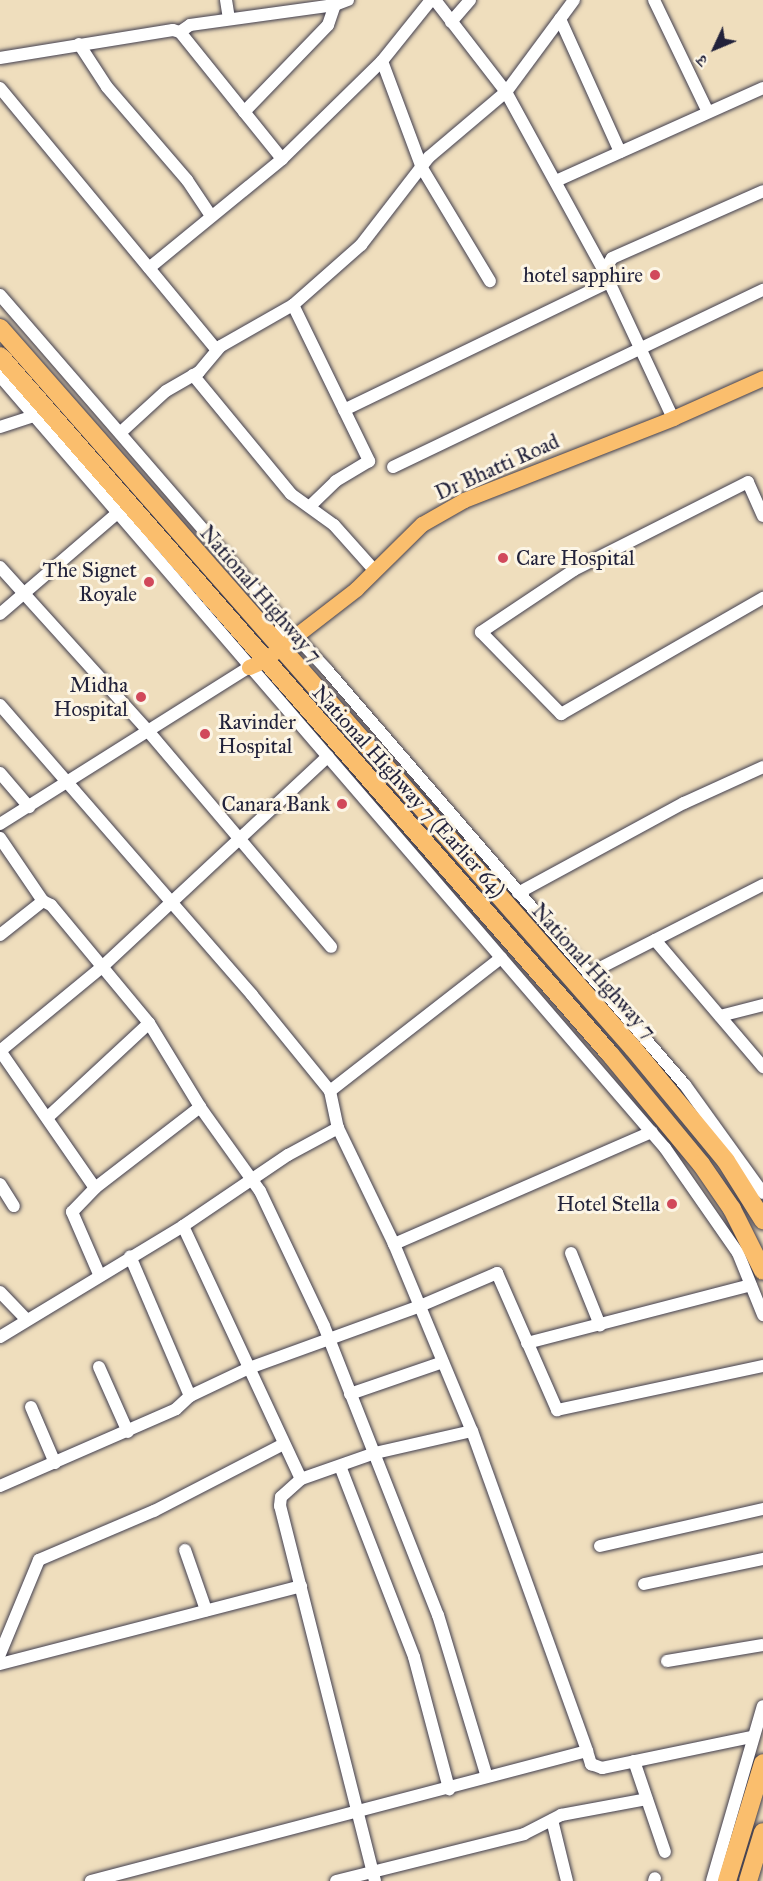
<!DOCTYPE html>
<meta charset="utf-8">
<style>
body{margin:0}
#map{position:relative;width:763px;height:1881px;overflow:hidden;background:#efdebd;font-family:"IM FELL Great Primer","Noto Serif Devanagari",serif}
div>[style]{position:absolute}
.roads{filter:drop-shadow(0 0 2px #413e4e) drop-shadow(0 0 2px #413e4e)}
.minor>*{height:12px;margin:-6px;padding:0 6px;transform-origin:6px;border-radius:6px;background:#fff}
.major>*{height:15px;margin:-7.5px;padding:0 7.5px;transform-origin:7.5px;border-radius:7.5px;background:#fabe6d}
.highway>*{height:18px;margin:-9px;padding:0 9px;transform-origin:9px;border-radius:9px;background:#fabe6d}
.dots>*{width:16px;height:16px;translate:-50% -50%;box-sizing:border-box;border:3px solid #fcf5e5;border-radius:50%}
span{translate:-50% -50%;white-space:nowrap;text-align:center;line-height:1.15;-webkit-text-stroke:6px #fcf5e5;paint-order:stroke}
.poi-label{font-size:21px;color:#22223b}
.right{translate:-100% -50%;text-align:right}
.left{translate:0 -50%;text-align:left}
.street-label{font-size:21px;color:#22223b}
.north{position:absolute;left:685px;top:18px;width:60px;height:60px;-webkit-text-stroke:4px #fcf5e5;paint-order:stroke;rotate:226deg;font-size:16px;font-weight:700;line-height:24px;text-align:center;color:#22223b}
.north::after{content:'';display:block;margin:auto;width:21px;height:27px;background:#22223b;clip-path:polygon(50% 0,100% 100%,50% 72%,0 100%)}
</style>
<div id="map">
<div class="roads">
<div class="minor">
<div style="left:226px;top:0;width:19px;rotate:81deg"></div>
<div style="left:435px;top:0;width:116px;rotate:52.3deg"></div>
<div style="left:506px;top:92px;width:204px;rotate:61.3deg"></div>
<div style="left:604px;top:271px;width:162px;rotate:64.9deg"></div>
<div style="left:654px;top:0;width:124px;rotate:64.3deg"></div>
<div style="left:560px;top:19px;width:146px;rotate:65.7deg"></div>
<div style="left:451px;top:22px;width:29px;rotate:-49deg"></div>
<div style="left:180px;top:32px;width:12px;rotate:-35deg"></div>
<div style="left:190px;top:25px;width:146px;rotate:-7.9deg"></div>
<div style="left:335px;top:5px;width:14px;rotate:-21deg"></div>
<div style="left:79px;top:44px;width:51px;rotate:56.9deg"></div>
<div style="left:107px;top:87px;width:123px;rotate:49.3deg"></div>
<div style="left:187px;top:180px;width:43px;rotate:56.3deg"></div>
<div style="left:0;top:58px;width:175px;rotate:-9.2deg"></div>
<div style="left:173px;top:30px;width:7px;rotate:16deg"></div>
<div style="left:180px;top:32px;width:163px;rotate:51.2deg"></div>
<div style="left:382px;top:61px;width:114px;rotate:69.5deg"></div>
<div style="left:422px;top:168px;width:132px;rotate:59deg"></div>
<div style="left:0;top:88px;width:340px;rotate:50.4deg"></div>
<div style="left:244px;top:112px;width:121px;rotate:-46deg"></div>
<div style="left:328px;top:25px;width:21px;rotate:-71deg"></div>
<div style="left:556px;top:181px;width:227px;rotate:-24.2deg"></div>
<div style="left:149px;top:268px;width:172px;rotate:-39.3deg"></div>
<div style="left:282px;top:159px;width:140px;rotate:-44.4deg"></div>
<div style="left:382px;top:61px;width:78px;rotate:-51.2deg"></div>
<div style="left:604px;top:271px;width:15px;rotate:-58deg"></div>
<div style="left:612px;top:258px;width:165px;rotate:-23.9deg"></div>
<div style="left:0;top:295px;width:430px;rotate:49.1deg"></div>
<div style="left:282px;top:620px;width:29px;rotate:98deg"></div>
<div style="left:278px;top:649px;width:25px;rotate:-11deg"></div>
<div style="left:303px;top:644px;width:35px;rotate:47deg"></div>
<div style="left:327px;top:670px;width:548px;rotate:49.22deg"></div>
<div style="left:685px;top:1085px;width:133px;rotate:54.2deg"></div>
<div style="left:293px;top:305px;width:174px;rotate:64deg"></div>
<div style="left:369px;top:461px;width:39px;rotate:149deg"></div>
<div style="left:336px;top:481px;width:37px;rotate:136deg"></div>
<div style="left:193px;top:375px;width:154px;rotate:50.5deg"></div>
<div style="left:291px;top:494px;width:53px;rotate:35.8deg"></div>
<div style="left:334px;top:525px;width:62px;rotate:48.3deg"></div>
<div style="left:0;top:376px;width:1019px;rotate:49.26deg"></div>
<div style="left:665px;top:1148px;width:128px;rotate:55.2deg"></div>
<div style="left:738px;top:1253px;width:67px;rotate:68deg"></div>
<div style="left:344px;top:410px;width:294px;rotate:-25.8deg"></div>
<div style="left:0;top:427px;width:36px;rotate:-18deg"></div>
<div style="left:120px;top:433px;width:62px;rotate:-42.4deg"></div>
<div style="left:166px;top:391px;width:38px;rotate:-30deg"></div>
<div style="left:199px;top:372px;width:34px;rotate:-50deg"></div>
<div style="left:221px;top:346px;width:83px;rotate:-29.7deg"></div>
<div style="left:293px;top:305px;width:91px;rotate:-41.4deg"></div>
<div style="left:361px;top:245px;width:111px;rotate:-52.3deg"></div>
<div style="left:429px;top:157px;width:101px;rotate:-40.2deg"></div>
<div style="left:506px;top:92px;width:114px;rotate:-53.5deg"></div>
<div style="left:393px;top:467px;width:410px;rotate:-25.6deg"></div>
<div style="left:763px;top:516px;width:37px;rotate:-114deg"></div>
<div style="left:748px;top:482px;width:195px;rotate:153.2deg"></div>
<div style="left:574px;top:570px;width:112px;rotate:146.3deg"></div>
<div style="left:481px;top:632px;width:115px;rotate:45.7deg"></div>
<div style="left:561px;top:714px;width:233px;rotate:-29.9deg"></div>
<div style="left:0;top:567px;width:221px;rotate:47.9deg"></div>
<div style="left:148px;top:731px;width:283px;rotate:49.7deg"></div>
<div style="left:0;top:614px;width:161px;rotate:-40.7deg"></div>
<div style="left:0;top:705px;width:384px;rotate:49deg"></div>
<div style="left:252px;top:995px;width:124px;rotate:50.9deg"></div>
<div style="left:330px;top:1091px;width:38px;rotate:78deg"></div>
<div style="left:338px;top:1128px;width:129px;rotate:64.2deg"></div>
<div style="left:394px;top:1244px;width:203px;rotate:67.4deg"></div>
<div style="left:472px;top:1431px;width:340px;rotate:70.2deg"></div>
<div style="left:587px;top:1751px;width:513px;rotate:165.31deg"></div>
<div style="left:0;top:773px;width:45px;rotate:49.5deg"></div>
<div style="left:0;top:824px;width:294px;rotate:-32.2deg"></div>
<div style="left:0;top:838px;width:76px;rotate:55.7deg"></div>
<div style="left:43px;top:901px;width:9px;rotate:27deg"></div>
<div style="left:51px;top:905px;width:153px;rotate:50.3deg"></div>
<div style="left:149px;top:1023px;width:98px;rotate:58.7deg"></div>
<div style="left:200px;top:1107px;width:103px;rotate:54.5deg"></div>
<div style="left:260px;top:1191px;width:149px;rotate:64.6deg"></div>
<div style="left:324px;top:1326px;width:311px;rotate:68.5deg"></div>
<div style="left:438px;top:1615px;width:169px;rotate:73.2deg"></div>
<div style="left:518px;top:893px;width:189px;rotate:-28.5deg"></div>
<div style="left:684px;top:803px;width:87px;rotate:-24.5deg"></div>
<div style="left:0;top:935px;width:55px;rotate:-38.3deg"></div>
<div style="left:655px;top:940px;width:167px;rotate:49.6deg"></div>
<div style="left:588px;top:974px;width:196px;rotate:-27deg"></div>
<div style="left:720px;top:1016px;width:44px;rotate:-14.3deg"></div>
<div style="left:330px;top:1091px;width:217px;rotate:-37.9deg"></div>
<div style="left:48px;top:1117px;width:138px;rotate:-42.9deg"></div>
<div style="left:0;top:1184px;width:26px;rotate:58deg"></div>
<div style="left:95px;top:1188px;width:167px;rotate:-124.7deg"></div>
<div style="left:0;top:1051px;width:132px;rotate:-39.5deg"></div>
<div style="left:102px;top:967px;width:309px;rotate:-43deg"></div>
<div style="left:183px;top:1226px;width:279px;rotate:65deg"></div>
<div style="left:394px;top:1244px;width:281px;rotate:-23.5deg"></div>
<div style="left:571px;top:1253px;width:78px;rotate:68.1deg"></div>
<div style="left:99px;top:1274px;width:68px;rotate:-113.5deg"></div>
<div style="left:72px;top:1212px;width:33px;rotate:-46deg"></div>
<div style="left:95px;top:1188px;width:133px;rotate:-37.6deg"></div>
<div style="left:0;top:1292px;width:39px;rotate:46deg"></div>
<div style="left:0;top:1337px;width:214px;rotate:-31.2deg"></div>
<div style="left:183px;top:1226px;width:127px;rotate:-34.1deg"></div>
<div style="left:288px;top:1155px;width:57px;rotate:-28.4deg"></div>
<div style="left:527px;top:1343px;width:231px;rotate:-14.5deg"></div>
<div style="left:99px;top:1367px;width:71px;rotate:66deg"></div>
<div style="left:350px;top:1394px;width:98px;rotate:-19deg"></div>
<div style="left:190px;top:1396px;width:65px;rotate:-25.4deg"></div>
<div style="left:249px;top:1368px;width:182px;rotate:-19.9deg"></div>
<div style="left:420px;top:1306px;width:84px;rotate:-23.2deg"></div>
<div style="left:497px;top:1273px;width:150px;rotate:66.3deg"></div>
<div style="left:557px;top:1410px;width:211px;rotate:-12.1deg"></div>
<div style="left:31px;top:1407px;width:61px;rotate:66.8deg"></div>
<div style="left:340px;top:1466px;width:205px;rotate:68.8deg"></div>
<div style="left:414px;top:1657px;width:137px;rotate:75.1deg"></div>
<div style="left:0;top:1486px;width:192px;rotate:-23.6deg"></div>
<div style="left:176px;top:1409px;width:19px;rotate:-43deg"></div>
<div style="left:190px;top:1396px;width:152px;rotate:-113.2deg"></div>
<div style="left:600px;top:1546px;width:167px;rotate:-12.8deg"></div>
<div style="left:185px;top:1550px;width:64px;rotate:70.7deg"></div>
<div style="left:644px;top:1584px;width:122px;rotate:-11.9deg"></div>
<div style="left:0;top:1654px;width:102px;rotate:-67.5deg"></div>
<div style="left:39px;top:1560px;width:125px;rotate:-23.1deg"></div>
<div style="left:154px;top:1511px;width:146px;rotate:-27.3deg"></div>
<div style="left:667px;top:1661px;width:97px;rotate:-9.5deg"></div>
<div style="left:0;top:1664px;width:311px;rotate:-14.5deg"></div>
<div style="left:587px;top:1751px;width:14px;rotate:73deg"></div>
<div style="left:591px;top:1764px;width:12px;rotate:20deg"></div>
<div style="left:602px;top:1768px;width:153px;rotate:-11.7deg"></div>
<div style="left:634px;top:1761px;width:96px;rotate:71.2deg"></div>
<div style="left:552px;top:1820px;width:63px;rotate:76.2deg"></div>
<div style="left:336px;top:1881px;width:194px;rotate:-14deg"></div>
<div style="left:524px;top:1834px;width:42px;rotate:-27.2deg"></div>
<div style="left:561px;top:1815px;width:87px;rotate:-10.5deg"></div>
<div style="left:375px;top:1881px;width:387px;rotate:-104.2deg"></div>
<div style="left:280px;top:1506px;width:9px;rotate:-84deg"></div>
<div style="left:281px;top:1497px;width:27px;rotate:-42deg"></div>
<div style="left:301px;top:1479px;width:78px;rotate:-19.4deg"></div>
<div style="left:375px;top:1453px;width:99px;rotate:-12.8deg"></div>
<div style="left:654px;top:1881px;width:3px;rotate:-72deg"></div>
<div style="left:712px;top:1881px;width:182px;rotate:-73.8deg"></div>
</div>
<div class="major">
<div style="left:249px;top:667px;width:15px;rotate:-23deg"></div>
<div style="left:263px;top:661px;width:118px;rotate:-37.7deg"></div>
<div style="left:356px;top:589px;width:93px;rotate:-44.6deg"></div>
<div style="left:422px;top:524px;width:48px;rotate:-29.7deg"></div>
<div style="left:464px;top:500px;width:225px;rotate:-21.4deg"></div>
<div style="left:673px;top:418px;width:98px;rotate:-24deg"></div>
</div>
<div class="highway">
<div style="left:0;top:328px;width:959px;rotate:48.68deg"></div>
<div style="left:633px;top:1048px;width:146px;rotate:50.5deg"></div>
<div style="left:726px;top:1161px;width:70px;rotate:57.9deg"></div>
<div style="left:0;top:356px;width:927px;rotate:48.85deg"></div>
<div style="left:610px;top:1054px;width:143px;rotate:50.4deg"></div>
<div style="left:701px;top:1164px;width:55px;rotate:55.4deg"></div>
<div style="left:732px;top:1209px;width:69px;rotate:63.4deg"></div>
<div style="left:727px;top:1881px;width:123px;rotate:-73deg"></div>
<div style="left:748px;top:1881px;width:51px;rotate:-73deg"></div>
</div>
</div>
<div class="dots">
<div style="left:655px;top:275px;background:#d1495b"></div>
<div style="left:503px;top:558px;background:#d1495b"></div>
<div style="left:149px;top:582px;background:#d1495b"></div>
<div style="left:141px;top:697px;background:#d1495b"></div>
<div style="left:205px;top:734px;background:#d1495b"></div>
<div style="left:342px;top:804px;background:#d1495b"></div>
<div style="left:672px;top:1204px;background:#d1495b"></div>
</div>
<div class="poi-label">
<span class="right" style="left:643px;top:275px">hotel sapphire</span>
<span class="left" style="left:516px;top:558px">Care Hospital</span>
<span class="right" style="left:137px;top:582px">The Signet<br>Royale</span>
<span class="right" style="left:128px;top:697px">Midha<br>Hospital</span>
<span class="left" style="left:218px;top:734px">Ravinder<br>Hospital</span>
<span class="right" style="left:330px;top:804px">Canara Bank</span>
<span class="right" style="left:660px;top:1204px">Hotel Stella</span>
</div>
<div class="street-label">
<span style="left:497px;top:467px;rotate:-24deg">Dr Bhatti Road</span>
<span style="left:261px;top:594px;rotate:49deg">National Highway 7</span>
<span style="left:409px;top:791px;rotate:48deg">National Highway 7 (Earlier 64)</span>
<span style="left:594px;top:971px;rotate:48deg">National Highway 7</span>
</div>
<div class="north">उ</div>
</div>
